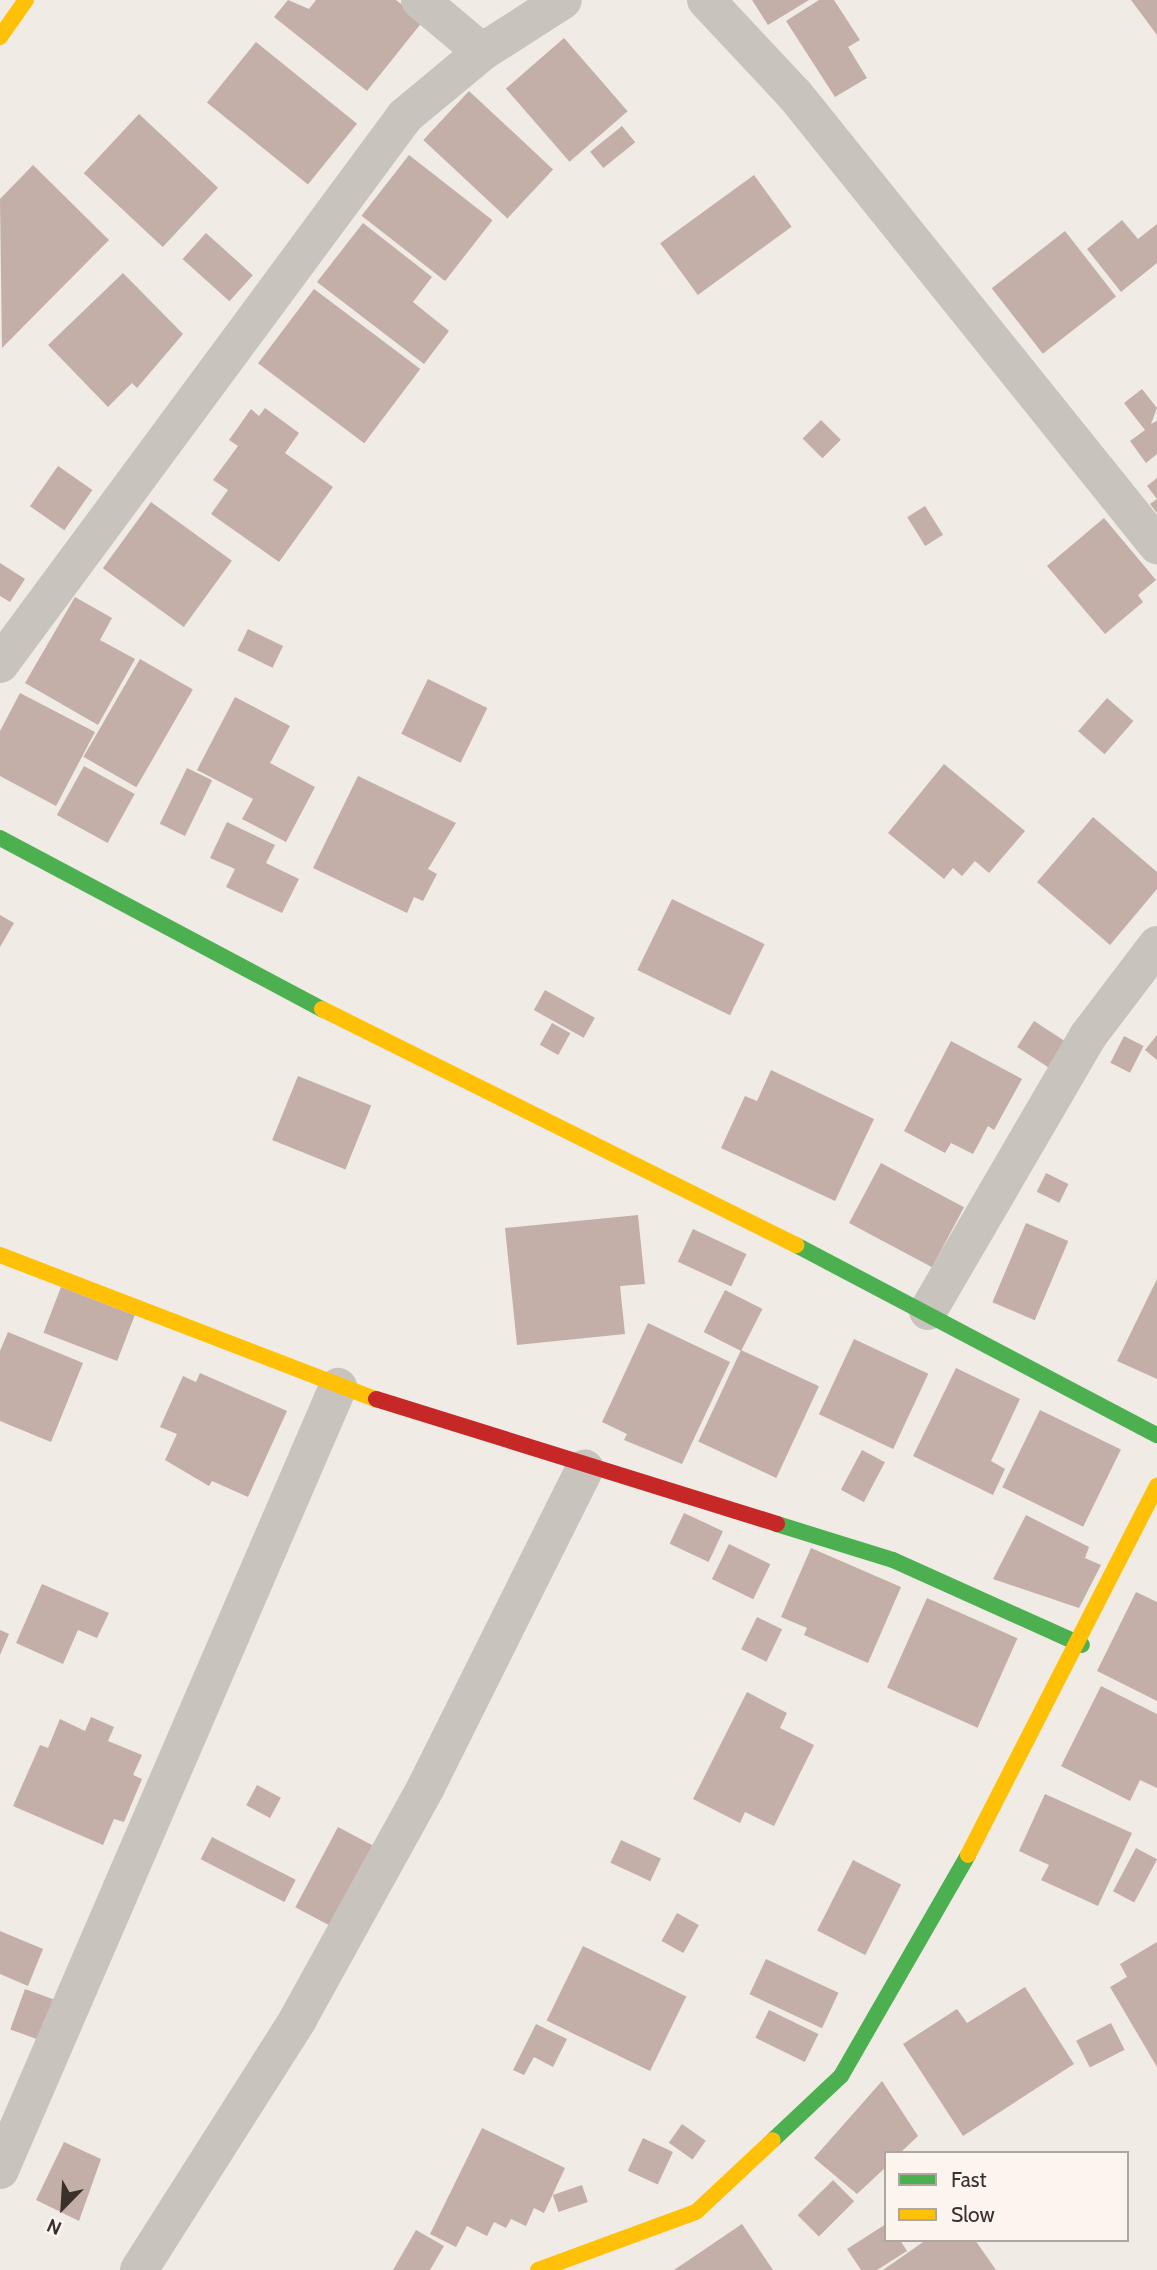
<!DOCTYPE html>
<style>
body{margin:0}
#map{position:relative;width:1157px;height:2270px;overflow:hidden;background:#f0ebe5;font-family:Cabin,sans-serif}
div>[style]{position:absolute}
.building>*{inset:0;background:#c3afa7;transform-origin:0 0}
.street>*{height:38px;margin:-19px;padding:0 19px;transform-origin:19px;border-radius:19px;background:#c9c3be}
.fast>*{height:16px;margin:-8px;padding:0 8px;transform-origin:8px;border-radius:8px;background:#4caf50}
.slow>*{height:16px;margin:-8px;padding:0 8px;transform-origin:8px;border-radius:8px;background:#ffc107}
.jam>*{height:16px;margin:-8px;padding:0 8px;transform-origin:8px;border-radius:8px;background:#c62828}
span{translate:-50% -50%;white-space:nowrap;text-align:center;line-height:1.15;-webkit-text-stroke:5px #fbf5ee;paint-order:stroke}
.legend{position:absolute;left:884px;top:2151px;width:245px;height:91px;box-sizing:border-box;background:#fbf5ee;border:2px solid #aea6a0;margin:0;padding:9px 12px;list-style:none;font-size:21px;color:#3b302b}
.legend li{display:flex;align-items:center;gap:14px;height:35px}
.legend b{width:35px;border:2px solid #aea6a0}
.north{position:absolute;left:28px;top:2172px;width:70px;height:70px;-webkit-text-stroke:5px #fbf5ee;paint-order:stroke;rotate:204deg;font-size:19px;font-weight:700;line-height:28px;text-align:center;color:#3b302b}
.north::after{content:'';display:block;margin:auto;width:24px;height:32px;background:#3b302b;clip-path:polygon(50% 0,100% 100%,50% 72%,0 100%)}
</style>
<div id="map">
<div class="building">
<div style="clip-path:polygon(288px 0,309px 9px,316px 0,396px 0,423px 21px,367px 91px,274px 17px)"></div>
<div style="clip-path:polygon(752px 0,809px 0,768px 25px)"></div>
<div style="clip-path:polygon(819px 0,834px 0,860px 40px,848px 47px,867px 78px,835px 97px,786px 21px)"></div>
<div style="clip-path:polygon(1131px 0,1157px 0,1157px 35px)"></div>
<div style="left:564px;top:38px;width:97px;height:77px;rotate:49deg"></div>
<div style="left:256px;top:42px;width:130px;height:78px;rotate:39deg"></div>
<div style="left:469px;top:91px;width:115px;height:67px;rotate:43deg"></div>
<div style="left:139px;top:114px;width:108px;height:81px;rotate:43deg"></div>
<div style="left:622px;top:126px;width:21px;height:41px;rotate:51deg"></div>
<div style="left:409px;top:155px;width:106px;height:77px;rotate:38deg"></div>
<div style="clip-path:polygon(33px 165px,109px 240px,2px 348px,0 199px)"></div>
<div style="left:754px;top:175px;width:64px;height:116px;rotate:54deg"></div>
<div style="clip-path:polygon(1122px 220px,1138px 239px,1157px 224px,1157px 263px,1121px 292px,1087px 249px)"></div>
<div style="clip-path:polygon(363px 223px,432px 277px,413px 302px,449px 331px,424px 364px,317px 282px)"></div>
<div style="left:1065px;top:231px;width:83px;height:93px;rotate:52deg"></div>
<div style="left:206px;top:233px;width:63px;height:35px;rotate:42deg"></div>
<div style="clip-path:polygon(123px 273px,183px 334px,137px 388px,132px 383px,108px 407px,48px 345px)"></div>
<div style="left:314px;top:289px;width:133px;height:93px;rotate:37deg"></div>
<div style="clip-path:polygon(1142px 389px,1157px 408px,1151px 424px,1157px 421px,1157px 454px,1146px 463px,1130px 441px,1145px 430px,1124px 403px)"></div>
<div style="clip-path:polygon(265px 408px,299px 433px,285px 453px,333px 487px,279px 562px,211px 514px,228px 490px,213px 480px,238px 446px,229px 440px,251px 409px,259px 416px)"></div>
<div style="left:821px;top:420px;width:28px;height:26px;rotate:45deg"></div>
<div style="left:58px;top:466px;width:42px;height:49px;rotate:35deg"></div>
<div style="clip-path:polygon(1157px 478px,1157px 513px,1150px 504px,1157px 499px,1147px 486px)"></div>
<div style="left:151px;top:502px;width:100px;height:82px;rotate:36deg"></div>
<div style="left:925px;top:506px;width:34px;height:21px;rotate:58deg"></div>
<div style="clip-path:polygon(1104px 518px,1156px 580px,1138px 595px,1143px 602px,1105px 634px,1047px 566px)"></div>
<div style="clip-path:polygon(0 563px,25px 579px,10px 602px,0 596px)"></div>
<div style="clip-path:polygon(75px 597px,112px 618px,100px 640px,135px 659px,98px 725px,25px 683px)"></div>
<div style="left:248px;top:629px;width:39px;height:24px;rotate:26deg"></div>
<div style="left:140px;top:659px;width:61px;height:113px;rotate:30deg"></div>
<div style="left:428px;top:679px;width:66px;height:61px;rotate:26deg"></div>
<div style="clip-path:polygon(20px 693px,95px 732px,56px 806px,0 776px,0 731px)"></div>
<div style="clip-path:polygon(235px 697px,290px 726px,270px 763px,315px 787px,286px 842px,242px 819px,253px 799px,197px 770px)"></div>
<div style="left:1107px;top:698px;width:35px;height:44px;rotate:41deg"></div>
<div style="clip-path:polygon(944px 764px,1025px 831px,989px 873px,975px 861px,962px 876px,953px 868px,944px 879px,888px 833px)"></div>
<div style="left:84px;top:766px;width:58px;height:56px;rotate:29deg"></div>
<div style="left:187px;top:768px;width:28px;height:62px;rotate:26deg"></div>
<div style="clip-path:polygon(358px 776px,456px 823px,428px 869px,437px 874px,423px 901px,414px 897px,407px 913px,313px 868px)"></div>
<div style="clip-path:polygon(1093px 817px,1157px 872px,1157px 889px,1110px 945px,1037px 882px)"></div>
<div style="clip-path:polygon(227px 822px,275px 845px,266px 863px,299px 879px,282px 913px,226px 887px,235px 869px,210px 858px)"></div>
<div style="left:672px;top:899px;width:103px;height:79px;rotate:26deg"></div>
<div style="clip-path:polygon(0 915px,14px 923px,0 947px)"></div>
<div style="left:545px;top:990px;width:57px;height:23px;rotate:29deg"></div>
<div style="left:1034px;top:1021px;width:37px;height:31px;rotate:33deg"></div>
<div style="left:552px;top:1023px;width:21px;height:25px;rotate:29deg"></div>
<div style="clip-path:polygon(1157px 1035px,1157px 1060px,1145px 1050px)"></div>
<div style="left:1124px;top:1036px;width:22px;height:30px;rotate:27deg"></div>
<div style="clip-path:polygon(951px 1041px,1022px 1079px,994px 1130px,988px 1126px,973px 1154px,951px 1143px,945px 1153px,904px 1131px)"></div>
<div style="clip-path:polygon(771px 1070px,874px 1119px,835px 1201px,721px 1148px,745px 1096px,757px 1101px)"></div>
<div style="left:298px;top:1076px;width:79px;height:69px;rotate:22deg"></div>
<div style="left:881px;top:1163px;width:94px;height:68px;rotate:28deg"></div>
<div style="left:1046px;top:1173px;width:25px;height:21px;rotate:26deg"></div>
<div style="clip-path:polygon(638px 1215px,645px 1284px,620px 1286px,625px 1334px,517px 1345px,505px 1228px)"></div>
<div style="left:1026px;top:1223px;width:46px;height:86px;rotate:23deg"></div>
<div style="left:693px;top:1229px;width:59px;height:36px;rotate:25deg"></div>
<div style="clip-path:polygon(1157px 1279px,1157px 1379px,1117px 1361px)"></div>
<div style="left:61px;top:1287px;width:79px;height:49px;rotate:21deg"></div>
<div style="left:725px;top:1290px;width:42px;height:47px;rotate:27deg"></div>
<div style="clip-path:polygon(648px 1323px,730px 1362px,682px 1464px,624px 1440px,627px 1434px,602px 1422px)"></div>
<div style="clip-path:polygon(8px 1332px,83px 1363px,51px 1442px,0 1421px,0 1351px)"></div>
<div style="left:854px;top:1339px;width:82px;height:83px;rotate:25deg"></div>
<div style="left:741px;top:1350px;width:86px;height:101px;rotate:25deg"></div>
<div style="clip-path:polygon(956px 1368px,1020px 1399px,991px 1461px,1005px 1469px,993px 1495px,913px 1456px)"></div>
<div style="clip-path:polygon(200px 1373px,287px 1411px,248px 1497px,212px 1481px,209px 1486px,165px 1460px,177px 1434px,160px 1427px,183px 1376px,196px 1382px)"></div>
<div style="left:1040px;top:1410px;width:90px;height:86px;rotate:26deg"></div>
<div style="left:862px;top:1450px;width:26px;height:45px;rotate:28deg"></div>
<div style="left:684px;top:1513px;width:43px;height:34px;rotate:25deg"></div>
<div style="clip-path:polygon(1026px 1515px,1089px 1547px,1085px 1558px,1101px 1565px,1079px 1608px,993px 1579px)"></div>
<div style="left:729px;top:1544px;width:46px;height:39px;rotate:26deg"></div>
<div style="clip-path:polygon(811px 1548px,901px 1587px,868px 1663px,804px 1635px,807px 1628px,781px 1617px)"></div>
<div style="clip-path:polygon(42px 1584px,109px 1613px,97px 1638px,78px 1630px,63px 1664px,16px 1643px)"></div>
<div style="clip-path:polygon(1136px 1592px,1157px 1602px,1157px 1701px,1097px 1671px)"></div>
<div style="left:927px;top:1598px;width:99px;height:98px;rotate:24deg"></div>
<div style="left:757px;top:1617px;width:28px;height:36px;rotate:26deg"></div>
<div style="clip-path:polygon(0 1630px,9px 1634px,0 1655px)"></div>
<div style="clip-path:polygon(1101px 1686px,1157px 1714px,1157px 1788px,1140px 1780px,1130px 1801px,1061px 1766px)"></div>
<div style="clip-path:polygon(747px 1692px,787px 1713px,780px 1728px,814px 1745px,774px 1826px,745px 1812px,740px 1823px,693px 1799px)"></div>
<div style="clip-path:polygon(91px 1717px,114px 1727px,108px 1741px,142px 1755px,133px 1775px,142px 1779px,124px 1822px,114px 1819px,103px 1845px,13px 1806px,40px 1745px,48px 1748px,60px 1719px,85px 1731px)"></div>
<div style="left:257px;top:1785px;width:27px;height:23px;rotate:28deg"></div>
<div style="clip-path:polygon(1045px 1794px,1132px 1833px,1098px 1906px,1041px 1880px,1049px 1865px,1019px 1851px)"></div>
<div style="left:338px;top:1827px;width:57px;height:91px;rotate:28deg"></div>
<div style="left:212px;top:1837px;width:94px;height:25px;rotate:27deg"></div>
<div style="left:621px;top:1840px;width:44px;height:25px;rotate:25deg"></div>
<div style="left:1136px;top:1848px;width:24px;height:49px;rotate:28deg"></div>
<div style="left:853px;top:1860px;width:54px;height:79px;rotate:27deg"></div>
<div style="left:677px;top:1913px;width:25px;height:32px;rotate:29deg"></div>
<div style="clip-path:polygon(0 1931px,43px 1949px,28px 1986px,0 1974px)"></div>
<div style="clip-path:polygon(1157px 1942px,1157px 2067px,1110px 1987px,1127px 1977px,1120px 1964px)"></div>
<div style="left:583px;top:1946px;width:115px;height:83px;rotate:26deg"></div>
<div style="left:766px;top:1959px;width:80px;height:39px;rotate:25deg"></div>
<div style="clip-path:polygon(1025px 1987px,1074px 2064px,963px 2136px,903px 2044px,957px 2009px,967px 2023px)"></div>
<div style="left:25px;top:1989px;width:30px;height:43px;rotate:20deg"></div>
<div style="left:769px;top:2010px;width:55px;height:31px;rotate:26deg"></div>
<div style="left:1111px;top:2023px;width:30px;height:39px;rotate:63deg"></div>
<div style="clip-path:polygon(536px 2024px,567px 2039px,553px 2067px,534px 2057px,524px 2075px,513px 2070px)"></div>
<div style="clip-path:polygon(882px 2081px,918px 2136px,900px 2153px,886px 2153px,886px 2167px,857px 2194px,814px 2158px)"></div>
<div style="left:682px;top:2124px;width:29px;height:23px;rotate:35deg"></div>
<div style="clip-path:polygon(482px 2128px,565px 2168px,544px 2213px,534px 2208px,526px 2226px,511px 2219px,506px 2228px,494px 2222px,487px 2236px,467px 2226px,456px 2247px,430px 2234px)"></div>
<div style="left:643px;top:2138px;width:33px;height:36px;rotate:25deg"></div>
<div style="clip-path:polygon(64px 2142px,101px 2159px,79px 2221px,36px 2200px)"></div>
<div style="left:833px;top:2180px;width:30px;height:50px;rotate:45deg"></div>
<div style="left:582px;top:2185px;width:18px;height:31px;rotate:71deg"></div>
<div style="clip-path:polygon(742px 2224px,773px 2270px,674px 2270px)"></div>
<div style="clip-path:polygon(886px 2224px,886px 2240px,900px 2240px,907px 2251px,877px 2270px,861px 2270px,847px 2249px)"></div>
<div style="clip-path:polygon(416px 2230px,444px 2246px,430px 2270px,393px 2270px)"></div>
<div style="clip-path:polygon(926px 2240px,975px 2240px,996px 2270px,883px 2270px)"></div>
</div>
<div class="street">
<div style="left:420px;top:0;width:81px;rotate:40deg"></div>
<div style="left:706px;top:0;width:130px;rotate:46.9deg"></div>
<div style="left:795px;top:95px;width:578px;rotate:51.19deg"></div>
<div style="left:0;top:664px;width:681px;rotate:-53.53deg"></div>
<div style="left:405px;top:116px;width:100px;rotate:-39.7deg"></div>
<div style="left:482px;top:52px;width:96px;rotate:-32.7deg"></div>
<div style="left:928px;top:1311px;width:318px;rotate:-59.8deg"></div>
<div style="left:1088px;top:1036px;width:114px;rotate:-52.8deg"></div>
<div style="left:0;top:2170px;width:853px;rotate:-66.65deg"></div>
<div style="left:139px;top:2270px;width:297px;rotate:-57.6deg"></div>
<div style="left:298px;top:2019px;width:265px;rotate:-61.1deg"></div>
<div style="left:426px;top:1787px;width:356px;rotate:-63.5deg"></div>
</div>
<div class="fast">
<div style="left:0;top:838px;width:365px;rotate:28deg"></div>
<div style="left:796px;top:1245px;width:408px;rotate:27.8deg"></div>
<div style="left:777px;top:1524px;width:121px;rotate:17.2deg"></div>
<div style="left:893px;top:1560px;width:207px;rotate:24.2deg"></div>
<div style="left:773px;top:2140px;width:93px;rotate:-43.3deg"></div>
<div style="left:841px;top:2076px;width:255px;rotate:-60.1deg"></div>
</div>
<div class="slow">
<div style="left:0;top:37px;width:45px;rotate:-54.9deg"></div>
<div style="left:322px;top:1009px;width:530px;rotate:26.47deg"></div>
<div style="left:0;top:1255px;width:403px;rotate:21deg"></div>
<div style="left:968px;top:1855px;width:415px;rotate:-62.9deg"></div>
<div style="left:538px;top:2270px;width:168px;rotate:-20.2deg"></div>
<div style="left:696px;top:2212px;width:105px;rotate:-43.1deg"></div>
</div>
<div class="jam">
<div style="left:376px;top:1399px;width:420px;rotate:17.3deg"></div>
</div>
<ul class="legend">
<li><b style="height:9px;background:#4caf50"></b>Fast</li>
<li><b style="height:9px;background:#ffc107"></b>Slow</li>
</ul>
<div class="north">N</div>
</div>
